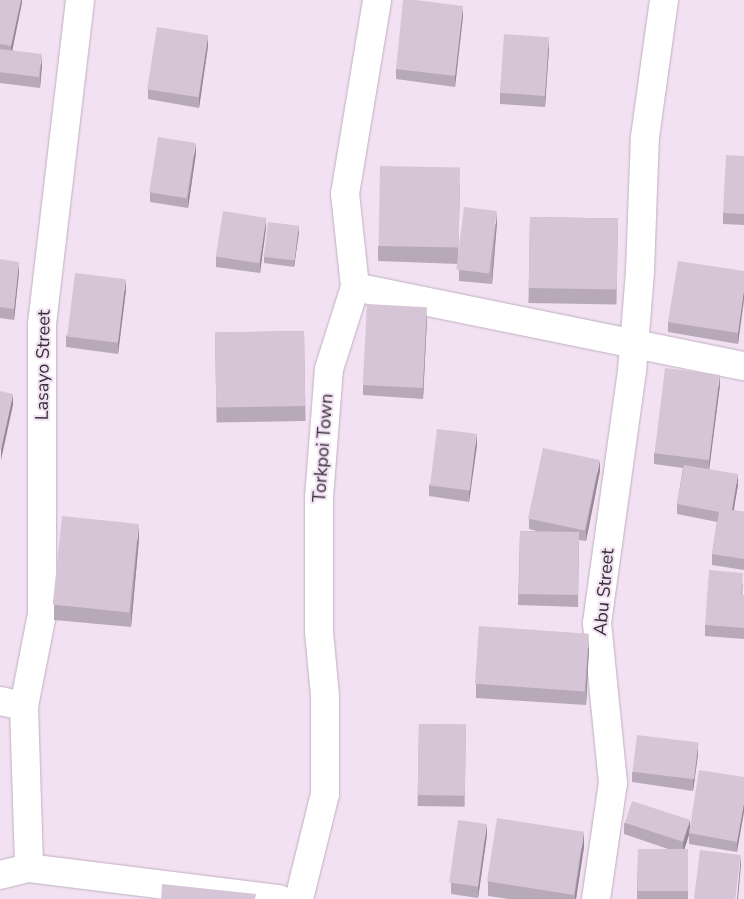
<!DOCTYPE html>
<style>
body{margin:0}
#map{position:relative;width:744px;height:899px;overflow:hidden;background:#f2e1f3;font-family:"Nunito Sans",sans-serif}
div>[style]{position:absolute}
.roads{filter:drop-shadow(0 0 1px #c0afc1) drop-shadow(0 0 1px #c0afc1)}
.street>*{height:28px;margin:-14px;padding:0 14px;transform-origin:14px;border-radius:14px;background:#fff}
.wall>*{inset:0;background:#b8a9b9;transform-origin:0 0}
.shaded-wall>*{inset:0;background:#968a96}
.building>*{inset:0;background:#d6c5d7;transform-origin:0 0}
span{translate:-50% -50%;white-space:nowrap;text-align:center;line-height:1.15;-webkit-text-stroke:4px #f2e1f3;paint-order:stroke}
.street-label{font-size:18px;color:#342e35}
</style>
<div id="map">
<div class="roads">
<div class="street">
<div style="left:355px;top:287px;width:397px;rotate:11.5deg"></div>
<div style="left:0;top:701px;width:25px;rotate:12deg"></div>
<div style="left:24px;top:706px;width:94px;rotate:-78.9deg"></div>
<div style="left:42px;top:614px;width:290px;rotate:-90deg"></div>
<div style="left:42px;top:324px;width:326px;rotate:-83.3deg"></div>
<div style="left:24px;top:706px;width:162px;rotate:88.2deg"></div>
<div style="left:0;top:875px;width:30px;rotate:-14deg"></div>
<div style="left:29px;top:868px;width:252px;rotate:7.1deg"></div>
<div style="left:299px;top:899px;width:108px;rotate:-76.1deg"></div>
<div style="left:325px;top:794px;width:98px;rotate:-90deg"></div>
<div style="left:325px;top:696px;width:65px;rotate:-95.3deg"></div>
<div style="left:319px;top:631px;width:133px;rotate:-90deg"></div>
<div style="left:319px;top:498px;width:129px;rotate:-85.6deg"></div>
<div style="left:329px;top:369px;width:86px;rotate:-72.4deg"></div>
<div style="left:355px;top:287px;width:94px;rotate:-96.1deg"></div>
<div style="left:345px;top:194px;width:197px;rotate:-80.6deg"></div>
<div style="left:596px;top:899px;width:117px;rotate:-81.7deg"></div>
<div style="left:613px;top:783px;width:161px;rotate:-95.7deg"></div>
<div style="left:597px;top:623px;width:254px;rotate:-82.1deg"></div>
<div style="left:632px;top:371px;width:100px;rotate:-85.4deg"></div>
<div style="left:640px;top:271px;width:134px;rotate:-87.9deg"></div>
<div style="left:645px;top:137px;width:138px;rotate:-82.1deg"></div>
</div>
</div>
<div class="wall">
<div style="clip-path:polygon(0 0,22px 0,12px 50px,42px 65px,40px 88px,0 83px)"></div>
<div style="clip-path:polygon(463px 16px,455px 87px,396px 79px,396px 69px)"></div>
<div style="clip-path:polygon(208px 46px,199px 108px,148px 99px,148px 89px)"></div>
<div style="clip-path:polygon(549px 48px,545px 107px,500px 104px,500px 93px)"></div>
<div style="clip-path:polygon(196px 153px,188px 208px,150px 202px,150px 192px)"></div>
<div style="clip-path:polygon(744px 156px,744px 225px,723px 224px,723px 213px)"></div>
<div style="clip-path:polygon(460px 183px,458px 264px,378px 261px,378px 246px)"></div>
<div style="left:530px;top:217px;width:88px;height:86px;rotate:1deg"></div>
<div style="clip-path:polygon(497px 222px,492px 284px,459px 281px,459px 270px)"></div>
<div style="clip-path:polygon(266px 228px,260px 273px,216px 267px,216px 256px)"></div>
<div style="clip-path:polygon(299px 232px,294px 267px,264px 263px,264px 257px)"></div>
<div style="clip-path:polygon(0 259px,19px 272px,14px 320px,0 318px)"></div>
<div style="clip-path:polygon(744px 271px,738px 344px,668px 332px,668px 322px)"></div>
<div style="clip-path:polygon(126px 290px,118px 354px,66px 347px,66px 336px)"></div>
<div style="clip-path:polygon(427px 318px,423px 399px,363px 395px,363px 385px)"></div>
<div style="left:304px;top:331px;width:90px;height:89px;rotate:89deg"></div>
<div style="clip-path:polygon(720px 385px,709px 469px,738px 485px,733px 510px,744px 512px,744px 570px,712px 565px,712px 554px,717px 522px,677px 514px,677px 504px,683px 468px,654px 464px,654px 453px)"></div>
<div style="clip-path:polygon(477px 445px,469px 502px,429px 496px,429px 485px)"></div>
<div style="clip-path:polygon(600px 471px,586px 541px,579px 540px,578px 607px,518px 605px,520px 531px,537px 531px,529px 529px,529px 519px)"></div>
<div style="clip-path:polygon(139px 539px,131px 627px,54px 620px,54px 605px)"></div>
<div style="clip-path:polygon(743px 583px,742px 595px,744px 595px,744px 639px,705px 636px,705px 625px)"></div>
<div style="clip-path:polygon(589px 648px,586px 705px,476px 698px,476px 684px)"></div>
<div style="left:419px;top:724px;width:47px;height:82px;rotate:1deg"></div>
<div style="clip-path:polygon(698px 754px,693px 791px,632px 782px,632px 772px)"></div>
<div style="clip-path:polygon(744px 777px,737px 852px,689px 844px,689px 835px,684px 849px,688px 849px,688px 899px,637px 899px,638px 849px,668px 849px,624px 834px,624px 823px,690px 826px)"></div>
<div style="clip-path:polygon(487px 835px,478px 898px,451px 894px,451px 883px)"></div>
<div style="clip-path:polygon(584px 847px,576px 899px,509px 899px,488px 896px,488px 881px)"></div>
</div>
<div class="shaded-wall">
<div style="clip-path:polygon(21px 0,22px 0,22px 3px,11px 57px,11px 46px)"></div>
<div style="clip-path:polygon(463px 6px,463px 16px,455px 87px,455px 76px)"></div>
<div style="clip-path:polygon(208px 35px,208px 46px,199px 108px,199px 97px)"></div>
<div style="clip-path:polygon(549px 37px,549px 48px,545px 107px,545px 97px)"></div>
<div style="clip-path:polygon(42px 54px,42px 65px,40px 88px,40px 77px)"></div>
<div style="clip-path:polygon(196px 143px,196px 153px,188px 208px,188px 198px)"></div>
<div style="clip-path:polygon(497px 211px,497px 222px,492px 284px,492px 273px)"></div>
<div style="clip-path:polygon(266px 218px,266px 228px,260px 273px,260px 263px)"></div>
<div style="clip-path:polygon(299px 226px,299px 232px,294px 267px,294px 261px)"></div>
<div style="clip-path:polygon(19px 262px,19px 272px,14px 320px,14px 309px)"></div>
<div style="clip-path:polygon(126px 279px,126px 290px,118px 354px,118px 344px)"></div>
<div style="clip-path:polygon(744px 289px,744px 300px,738px 344px,738px 333px)"></div>
<div style="clip-path:polygon(427px 307px,427px 318px,423px 399px,423px 388px)"></div>
<div style="clip-path:polygon(720px 375px,720px 385px,709px 471px,709px 461px)"></div>
<div style="clip-path:polygon(13px 394px,13px 405px,1px 460px,1px 449px)"></div>
<div style="clip-path:polygon(477px 434px,477px 445px,469px 502px,469px 491px)"></div>
<div style="clip-path:polygon(600px 460px,600px 471px,586px 541px,586px 530px)"></div>
<div style="clip-path:polygon(738px 474px,738px 485px,732px 521px,732px 510px)"></div>
<div style="clip-path:polygon(139px 524px,139px 539px,131px 627px,131px 613px)"></div>
<div style="clip-path:polygon(589px 633px,589px 648px,586px 705px,586px 690px)"></div>
<div style="clip-path:polygon(698px 743px,698px 754px,693px 791px,693px 780px)"></div>
<div style="clip-path:polygon(744px 802px,744px 812px,737px 852px,737px 842px)"></div>
<div style="clip-path:polygon(690px 820px,690px 831px,683px 854px,683px 843px)"></div>
<div style="clip-path:polygon(487px 824px,487px 835px,478px 898px,478px 887px)"></div>
<div style="clip-path:polygon(584px 832px,584px 847px,576px 899px,575px 899px,575px 894px)"></div>
<div style="clip-path:polygon(741px 855px,741px 865px,738px 899px,737px 899px)"></div>
</div>
<div class="building">
<div style="clip-path:polygon(0 0,21px 0,11px 46px,0 44px)"></div>
<div style="clip-path:polygon(403px 0,415px 0,463px 6px,455px 76px,396px 69px)"></div>
<div style="left:157px;top:27px;width:52px;height:63px;rotate:9deg"></div>
<div style="left:504px;top:34px;width:45px;height:59px;rotate:4deg"></div>
<div style="left:0;top:49px;width:42px;height:23px;rotate:7deg"></div>
<div style="left:158px;top:137px;width:38px;height:56px;rotate:9deg"></div>
<div style="clip-path:polygon(726px 155px,744px 156px,744px 214px,723px 213px)"></div>
<div style="left:380px;top:166px;width:80px;height:80px;rotate:1deg"></div>
<div style="left:464px;top:207px;width:33px;height:63px;rotate:7deg"></div>
<div style="left:223px;top:211px;width:44px;height:46px;rotate:9deg"></div>
<div style="left:530px;top:217px;width:88px;height:71px;rotate:1deg"></div>
<div style="left:268px;top:222px;width:31px;height:35px;rotate:7deg"></div>
<div style="clip-path:polygon(0 259px,19px 262px,14px 309px,0 307px)"></div>
<div style="clip-path:polygon(678px 261px,744px 271px,744px 289px,738px 333px,668px 322px)"></div>
<div style="left:75px;top:273px;width:51px;height:64px;rotate:7deg"></div>
<div style="left:367px;top:304px;width:60px;height:81px;rotate:3deg"></div>
<div style="left:304px;top:331px;width:75px;height:89px;rotate:89deg"></div>
<div style="left:665px;top:368px;width:55px;height:86px;rotate:7deg"></div>
<div style="clip-path:polygon(0 391px,13px 394px,1px 449px,0 449px)"></div>
<div style="left:437px;top:429px;width:40px;height:57px;rotate:7deg"></div>
<div style="left:543px;top:448px;width:58px;height:72px;rotate:12deg"></div>
<div style="clip-path:polygon(684px 465px,738px 474px,732px 510px,744px 512px,744px 559px,712px 554px,719px 512px,677px 504px)"></div>
<div style="left:62px;top:516px;width:77px;height:89px;rotate:6deg"></div>
<div style="left:520px;top:531px;width:59px;height:63px;rotate:1deg"></div>
<div style="clip-path:polygon(709px 570px,743px 573px,741px 595px,744px 595px,744px 628px,705px 625px)"></div>
<div style="left:479px;top:626px;width:110px;height:58px;rotate:4deg"></div>
<div style="left:419px;top:724px;width:47px;height:71px;rotate:1deg"></div>
<div style="left:637px;top:735px;width:62px;height:37px;rotate:7deg"></div>
<div style="clip-path:polygon(699px 770px,744px 777px,744px 802px,737px 842px,689px 833px)"></div>
<div style="left:632px;top:801px;width:61px;height:23px;rotate:18deg"></div>
<div style="left:497px;top:818px;width:88px;height:64px;rotate:9deg"></div>
<div style="left:458px;top:820px;width:29px;height:63px;rotate:8deg"></div>
<div style="left:638px;top:849px;width:50px;height:42px"></div>
<div style="left:700px;top:850px;width:41px;height:49px;rotate:7deg"></div>
<div style="clip-path:polygon(162px 884px,256px 894px,255px 899px,161px 899px)"></div>
</div>
<div class="street-label">
<span style="left:43px;top:365px;rotate:-89deg">Lasayo Street</span>
<span style="left:323px;top:448px;rotate:-86deg">Torkpoi Town</span>
<span style="left:604px;top:592px;rotate:-85deg">Abu Street</span>
</div>
</div>
